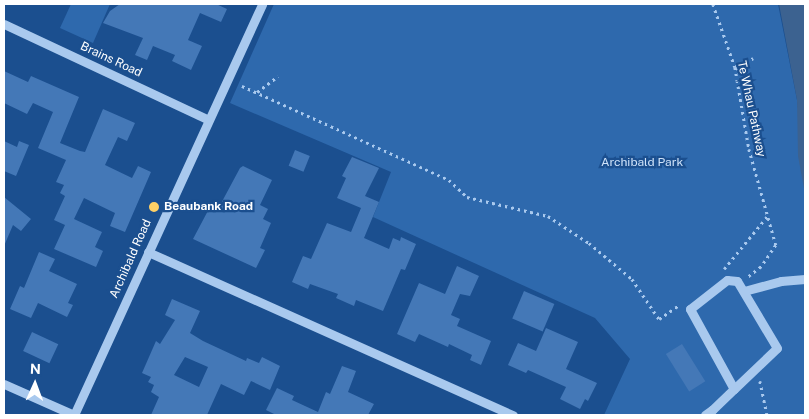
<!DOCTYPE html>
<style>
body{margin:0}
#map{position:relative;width:809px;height:419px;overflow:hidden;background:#1b4f8f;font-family:"Public Sans",sans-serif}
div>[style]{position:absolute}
.green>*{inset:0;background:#2e69ad}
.water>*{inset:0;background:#3c6290}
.building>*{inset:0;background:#4478b7;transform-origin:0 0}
.path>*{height:2.5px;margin-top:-1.25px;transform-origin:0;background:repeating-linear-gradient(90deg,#a9c9ee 0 2.5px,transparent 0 6.5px)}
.minor>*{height:9px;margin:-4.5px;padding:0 4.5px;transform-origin:4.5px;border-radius:4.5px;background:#a9c9ee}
.dots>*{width:14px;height:14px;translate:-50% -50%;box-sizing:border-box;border:2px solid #1b4f8f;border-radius:50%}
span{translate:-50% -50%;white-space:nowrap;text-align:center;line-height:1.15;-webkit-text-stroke:4.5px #1b4f8f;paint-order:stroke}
.street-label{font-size:12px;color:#fff}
.park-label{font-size:12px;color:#cfe3fa}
.poi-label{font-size:12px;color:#fff;font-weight:700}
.left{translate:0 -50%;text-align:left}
.frame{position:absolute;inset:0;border:5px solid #fff;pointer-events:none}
.north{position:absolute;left:10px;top:359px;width:50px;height:50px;-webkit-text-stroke:4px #1b4f8f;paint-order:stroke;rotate:2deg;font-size:14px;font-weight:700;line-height:20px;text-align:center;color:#fff}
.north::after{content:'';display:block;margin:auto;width:18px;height:22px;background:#fff;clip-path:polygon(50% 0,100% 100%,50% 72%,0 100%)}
</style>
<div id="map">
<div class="green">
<div style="clip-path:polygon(71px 4px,110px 4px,93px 43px,60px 28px)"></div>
<div style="clip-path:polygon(274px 4px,778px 4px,797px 100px,805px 168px,805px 415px,604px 415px,630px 359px,595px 318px,373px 217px,391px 172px,230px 103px)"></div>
</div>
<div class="water">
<div style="clip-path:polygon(779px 4px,805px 4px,805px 194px,798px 156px,797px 100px)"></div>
</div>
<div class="building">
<div style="clip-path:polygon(120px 4px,216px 4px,227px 9px,221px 22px,200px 13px,188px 40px,202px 46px,191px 70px,172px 61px,175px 55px,153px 46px,147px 60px,135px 55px,143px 38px,103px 23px,110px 11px)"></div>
<div style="clip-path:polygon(4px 71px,28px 82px,31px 76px,79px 97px,60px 143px,80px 151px,85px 152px,103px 109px,135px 123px,127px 141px,118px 137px,105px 165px,132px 178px,138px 166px,151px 172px,125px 232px,110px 226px,115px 213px,84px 198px,74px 219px,102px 232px,95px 247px,103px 251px,96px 267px,54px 249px,65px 225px,54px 220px,65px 196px,60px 193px,64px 185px,56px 182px,66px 160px,38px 148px,53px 112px,33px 103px,27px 114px,4px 103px)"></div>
<div style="clip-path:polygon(4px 141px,17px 147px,19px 141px,29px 145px,16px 176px,4px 171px)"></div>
<div style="left:295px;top:150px;width:16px;height:17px;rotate:22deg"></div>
<div style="clip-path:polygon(352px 157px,379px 168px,365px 196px,379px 202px,364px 238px,389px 249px,393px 238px,400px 241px,401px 237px,416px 244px,405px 270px,401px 269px,383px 311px,356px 300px,354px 306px,336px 298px,338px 294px,310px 284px,308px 289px,292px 282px,303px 256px,311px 259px,327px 223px,351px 232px,361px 208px,337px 198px,346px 178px,342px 176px)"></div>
<div style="clip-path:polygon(243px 166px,272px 180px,260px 205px,268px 209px,263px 219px,271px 223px,260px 248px,265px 250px,256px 268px,193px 239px,211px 205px,218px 209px,240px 168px)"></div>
<div style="clip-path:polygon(4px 197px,31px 219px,21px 231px,13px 225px,4px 246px)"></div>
<div style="clip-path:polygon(39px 252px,55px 259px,49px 271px,77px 284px,68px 303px,73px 305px,67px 317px,38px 303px,31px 318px,10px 309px,20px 286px,24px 288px)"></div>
<div style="clip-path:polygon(457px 266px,479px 276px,470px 296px,460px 294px,451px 315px,460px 319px,457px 326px,491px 341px,481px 365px,470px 360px,472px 355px,449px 344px,448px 347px,419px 334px,415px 342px,397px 334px,419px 283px,445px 294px)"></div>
<div style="left:524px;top:291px;width:33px;height:30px;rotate:23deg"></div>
<div style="clip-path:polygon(evenodd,172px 299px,200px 311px,190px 333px,203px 341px,246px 361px,247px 358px,259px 363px,262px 357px,280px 366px,270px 390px,251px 381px,244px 395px,221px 384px,207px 415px,151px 415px,159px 397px,151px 392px,154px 385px,148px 382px,151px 377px,142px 373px,156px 341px,160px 344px,175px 320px,165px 315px,172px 299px,185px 357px,208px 367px,199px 387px,174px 375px,185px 357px)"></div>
<div style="clip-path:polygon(546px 328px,578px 342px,566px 369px,597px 383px,588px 401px,585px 399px,580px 409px,560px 399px,566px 387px,528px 370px,526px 373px,508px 365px,518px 343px,536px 351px)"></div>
<div style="left:32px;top:332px;width:29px;height:21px;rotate:25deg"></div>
<div style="left:682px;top:344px;width:44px;height:19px;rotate:58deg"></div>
<div style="clip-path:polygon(342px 366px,356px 371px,348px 392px,374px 404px,368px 415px,276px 415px,266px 410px,277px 388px,294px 396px,292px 400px,318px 412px,326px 392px,330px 394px)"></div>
</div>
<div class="path">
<div style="left:713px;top:4px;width:67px;rotate:70.8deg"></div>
<div style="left:735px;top:67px;width:83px;rotate:80.3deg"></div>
<div style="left:749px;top:149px;width:100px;rotate:74.3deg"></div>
<div style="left:776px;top:245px;width:27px;rotate:124deg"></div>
<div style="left:761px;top:267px;width:16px;rotate:142deg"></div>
<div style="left:735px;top:69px;width:21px;rotate:-31deg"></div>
<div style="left:242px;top:86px;width:227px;rotate:24.4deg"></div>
<div style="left:449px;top:180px;width:25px;rotate:43deg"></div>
<div style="left:467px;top:197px;width:83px;rotate:13.2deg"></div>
<div style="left:548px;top:216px;width:49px;rotate:33.4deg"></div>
<div style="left:589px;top:243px;width:56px;rotate:39.9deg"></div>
<div style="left:632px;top:279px;width:48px;rotate:56deg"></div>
<div style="left:659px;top:319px;width:24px;rotate:-35deg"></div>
<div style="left:257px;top:92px;width:26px;rotate:-37deg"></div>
<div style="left:724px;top:269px;width:71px;rotate:-50.7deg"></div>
<div style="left:760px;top:381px;width:35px;rotate:78deg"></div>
</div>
<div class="minor">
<div style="left:4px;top:24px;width:224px;rotate:25.1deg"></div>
<div style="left:148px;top:252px;width:400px;rotate:24.1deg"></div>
<div style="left:744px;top:291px;width:38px;rotate:-15deg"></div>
<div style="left:781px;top:281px;width:24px;rotate:-5deg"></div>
<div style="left:4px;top:384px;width:77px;rotate:23.9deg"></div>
<div style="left:74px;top:415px;width:452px;rotate:-65.4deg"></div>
<div style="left:705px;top:415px;width:9px;rotate:-36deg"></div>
<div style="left:712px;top:410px;width:30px;rotate:-44deg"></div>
<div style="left:734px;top:389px;width:59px;rotate:-43.6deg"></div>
<div style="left:777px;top:348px;width:78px;rotate:-120.8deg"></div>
<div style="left:737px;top:281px;width:10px;rotate:-174deg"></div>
<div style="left:727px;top:280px;width:47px;rotate:141.9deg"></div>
<div style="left:690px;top:309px;width:91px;rotate:61.2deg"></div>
</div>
<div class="dots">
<div style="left:154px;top:207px;background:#ffd166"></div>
</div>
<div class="street-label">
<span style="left:111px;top:60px;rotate:25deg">Brains Road</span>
<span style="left:751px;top:109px;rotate:78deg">Te Whau Pathway</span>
<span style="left:131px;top:259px;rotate:-66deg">Archibald Road</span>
</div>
<div class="park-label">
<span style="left:642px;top:163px">Archibald Park</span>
</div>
<div class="poi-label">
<span class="left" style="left:164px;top:207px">Beaubank Road</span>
</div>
<div class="frame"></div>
<div class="north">N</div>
</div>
